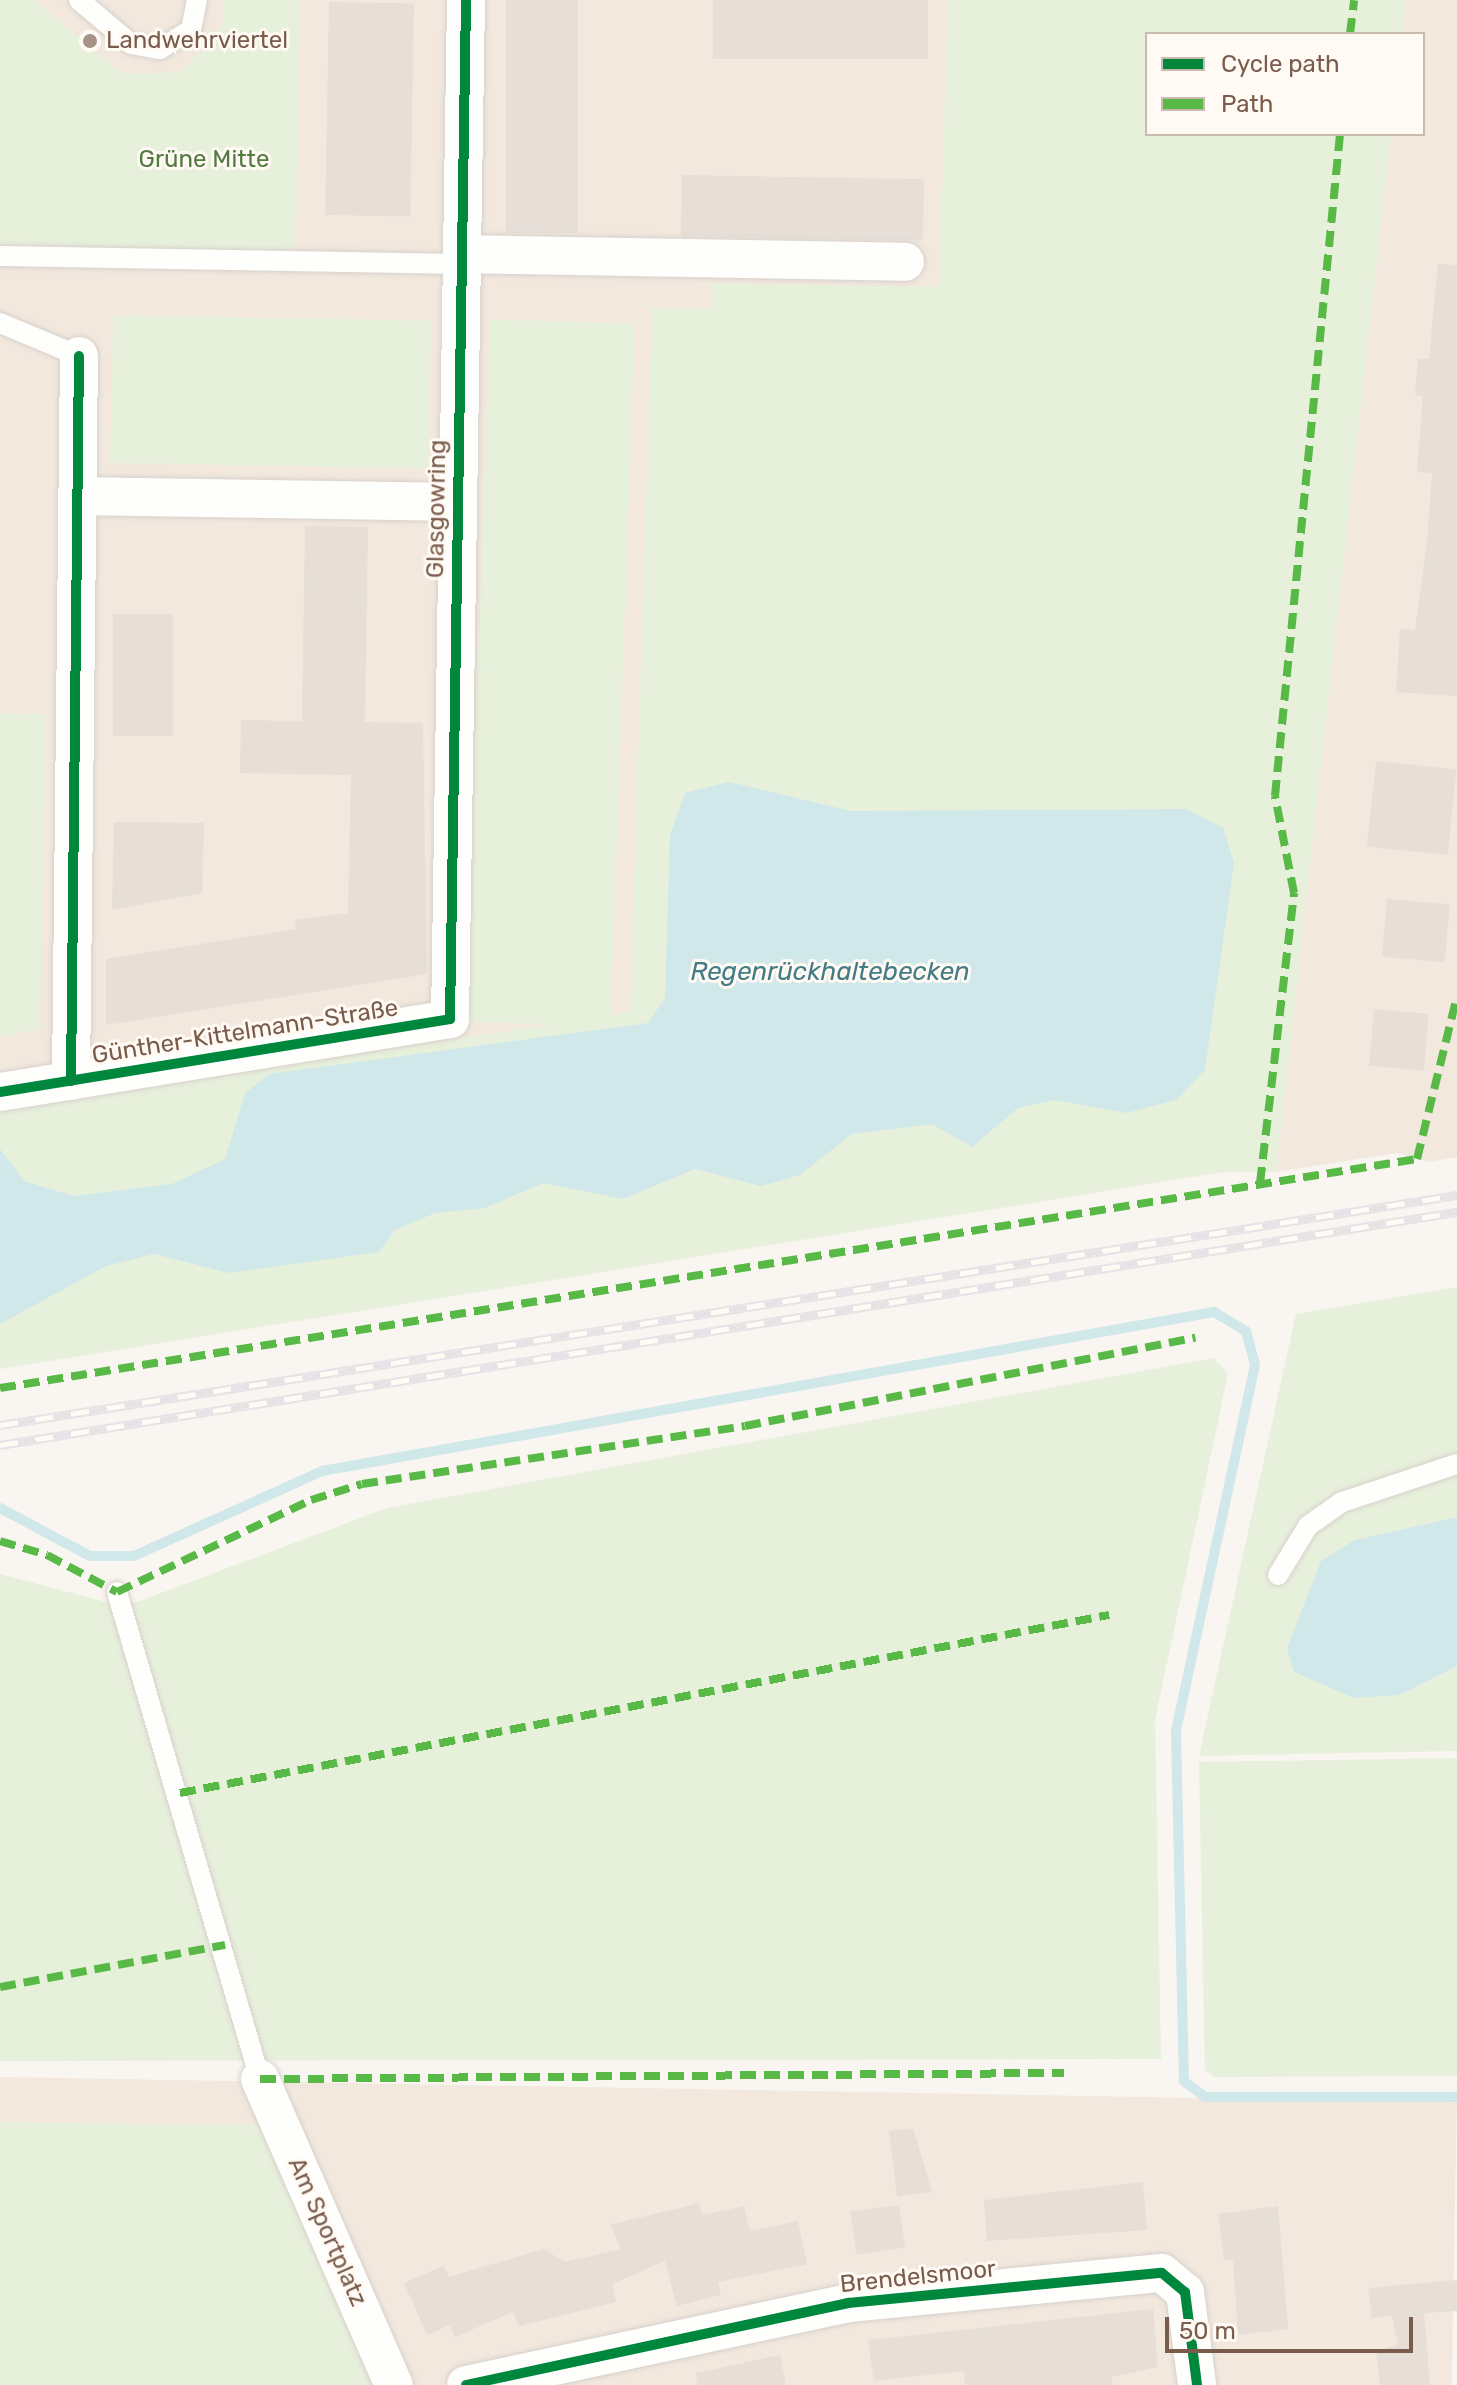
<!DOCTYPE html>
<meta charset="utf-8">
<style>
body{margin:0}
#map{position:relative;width:1457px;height:2385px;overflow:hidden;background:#f9f5f0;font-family:Rubik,sans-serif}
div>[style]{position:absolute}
.residential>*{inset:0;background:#f2e8de;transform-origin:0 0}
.green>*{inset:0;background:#e7f0db;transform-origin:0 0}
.water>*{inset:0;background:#d0e8ea}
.stream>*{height:10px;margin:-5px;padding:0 5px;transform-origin:5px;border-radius:5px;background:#d0e8ea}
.building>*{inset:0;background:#e6ded7;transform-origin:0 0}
.roads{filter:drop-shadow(0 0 2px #d7d1cb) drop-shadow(0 0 2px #d7d1cb)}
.service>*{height:20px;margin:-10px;padding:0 10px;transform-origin:10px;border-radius:10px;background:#fefefd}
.minor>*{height:38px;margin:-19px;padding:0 19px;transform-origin:19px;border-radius:19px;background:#fefefd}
.rail>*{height:9px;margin-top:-4.5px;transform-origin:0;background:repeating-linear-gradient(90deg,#fffaf3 0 18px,#e6e3e7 0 36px);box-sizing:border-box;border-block:2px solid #e6e3e7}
.quiet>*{height:8px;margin-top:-4px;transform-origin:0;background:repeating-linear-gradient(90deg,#58b947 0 16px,transparent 0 24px)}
.cycleway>*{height:10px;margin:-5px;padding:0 5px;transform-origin:5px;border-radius:5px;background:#00873e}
.dots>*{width:22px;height:22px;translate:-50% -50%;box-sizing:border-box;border:4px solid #fffaf3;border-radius:50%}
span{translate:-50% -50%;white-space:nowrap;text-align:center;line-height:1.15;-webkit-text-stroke:6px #fffaf3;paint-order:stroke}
.poi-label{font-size:24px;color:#7a5c4d}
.left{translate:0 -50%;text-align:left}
.park-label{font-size:24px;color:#537a41}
.street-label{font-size:24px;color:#7a5c4d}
.water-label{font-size:26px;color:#437c86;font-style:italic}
.legend{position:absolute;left:1145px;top:32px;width:280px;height:104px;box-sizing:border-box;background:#fffaf3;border:2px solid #cabbb1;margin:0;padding:10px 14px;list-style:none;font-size:24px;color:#7a5c4d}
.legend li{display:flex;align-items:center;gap:16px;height:40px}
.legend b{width:40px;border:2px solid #cabbb1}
.scale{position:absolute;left:1165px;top:2317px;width:248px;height:36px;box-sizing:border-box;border:4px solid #7a5c4d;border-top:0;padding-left:10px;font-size:24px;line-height:28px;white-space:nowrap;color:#7a5c4d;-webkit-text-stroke:6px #fffaf3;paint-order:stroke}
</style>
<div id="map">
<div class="residential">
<div style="clip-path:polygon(0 0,1343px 0,1147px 34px,1147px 134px,1262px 783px,0 1369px)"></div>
<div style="clip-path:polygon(1406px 0,1457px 0,1457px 1157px,1428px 1162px,1397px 1153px,1276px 1172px,1391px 134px,1423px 134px,1423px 34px,1402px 34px)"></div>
<div style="left:0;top:2077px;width:1457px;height:308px;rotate:1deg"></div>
</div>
<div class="green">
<div style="clip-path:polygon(0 0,34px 0,123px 74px,182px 72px,223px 24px,223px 0,299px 0,296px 251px,0 247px)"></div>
<div style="clip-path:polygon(948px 0,1406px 0,1402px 34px,1147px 34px,1147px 134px,1391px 134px,1276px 1172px,1224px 1172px,0 1369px,0 1110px,630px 1012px,652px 308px,712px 309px,712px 283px,939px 287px)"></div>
<div style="left:113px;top:315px;width:318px;height:148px;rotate:1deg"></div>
<div style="left:490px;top:319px;width:145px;height:703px;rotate:2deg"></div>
<div style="clip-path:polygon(0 713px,46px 715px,40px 1029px,0 1037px)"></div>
<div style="clip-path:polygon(1457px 1287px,1457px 1517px,1355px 1540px,1400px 1695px,1457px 1666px,1457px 1751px,1199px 1756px,1296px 1314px)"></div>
<div style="clip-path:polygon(1214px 1358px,1228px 1374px,1155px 1720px,1161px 2059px,0 2061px,0 1574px,124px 1607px,387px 1508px)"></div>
<div style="clip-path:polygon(1457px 1758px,1457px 2076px,1214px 2077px,1205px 2070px,1199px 1762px)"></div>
<div style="clip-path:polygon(0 2122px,261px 2125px,379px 2385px,0 2385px)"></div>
</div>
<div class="water">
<div style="clip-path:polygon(729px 782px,851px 811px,1187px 809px,1223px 828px,1234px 863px,1205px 1070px,1176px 1100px,1126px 1113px,1055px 1100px,1018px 1108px,972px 1147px,932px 1124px,852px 1134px,800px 1175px,761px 1186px,695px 1169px,623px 1199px,543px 1183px,485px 1208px,435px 1213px,395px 1230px,379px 1252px,229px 1273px,154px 1254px,106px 1266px,0 1324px,0 1149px,24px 1181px,74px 1196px,172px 1184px,225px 1159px,245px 1093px,269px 1074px,648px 1023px,665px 998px,670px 835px,685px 793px)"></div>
<div style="clip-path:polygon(1457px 1517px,1457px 1666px,1400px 1695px,1354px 1698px,1294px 1672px,1287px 1648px,1321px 1561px,1355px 1540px)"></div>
</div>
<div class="stream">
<div style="left:0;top:1508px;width:102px;rotate:28.1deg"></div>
<div style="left:90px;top:1556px;width:44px"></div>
<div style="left:134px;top:1556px;width:206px;rotate:-24.3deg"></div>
<div style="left:322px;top:1471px;width:906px;rotate:-10.11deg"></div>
<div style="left:1214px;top:1312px;width:37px;rotate:31deg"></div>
<div style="left:1246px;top:1331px;width:35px;rotate:75deg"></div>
<div style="left:1255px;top:1365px;width:374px;rotate:102.2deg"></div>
<div style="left:1176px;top:1731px;width:350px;rotate:88.7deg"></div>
<div style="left:1184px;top:2081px;width:26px;rotate:37deg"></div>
<div style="left:1205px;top:2097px;width:252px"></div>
</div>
<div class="building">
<div style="left:506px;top:0;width:72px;height:233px"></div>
<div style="left:713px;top:0;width:215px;height:59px"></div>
<div style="left:329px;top:2px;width:85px;height:213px;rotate:1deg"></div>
<div style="left:682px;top:175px;width:242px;height:61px;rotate:1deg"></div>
<div style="clip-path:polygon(1438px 264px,1457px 265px,1457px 696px,1396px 692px,1400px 629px,1415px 630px,1427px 542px,1432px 473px,1417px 472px,1423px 396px,1415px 395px,1418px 358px,1429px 359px)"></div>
<div style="clip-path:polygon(305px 526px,368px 527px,365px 722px,423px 723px,427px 974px,106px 1025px,106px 959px,296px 929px,295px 920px,348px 913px,351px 775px,240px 773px,241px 720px,302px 721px)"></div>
<div style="left:113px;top:614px;width:60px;height:122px"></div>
<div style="left:1376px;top:761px;width:81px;height:86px;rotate:6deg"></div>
<div style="clip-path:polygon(114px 822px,204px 823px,202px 893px,112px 910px)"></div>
<div style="left:1387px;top:899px;width:63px;height:58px;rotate:5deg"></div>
<div style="left:1374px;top:1009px;width:55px;height:57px;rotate:5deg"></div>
<div style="clip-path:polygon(913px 2128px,932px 2192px,897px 2196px,889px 2131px)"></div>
<div style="clip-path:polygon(1143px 2182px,1147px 2230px,987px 2241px,984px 2200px)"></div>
<div style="clip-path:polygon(699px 2203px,702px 2215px,744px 2206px,750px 2231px,798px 2221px,807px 2264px,718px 2282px,721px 2295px,677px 2306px,665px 2261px,612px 2284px,616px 2302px,519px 2326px,513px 2312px,455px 2337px,450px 2325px,427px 2335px,404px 2283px,443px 2266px,449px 2277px,544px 2249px,565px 2262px,621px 2249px,610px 2225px)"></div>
<div style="left:899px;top:2205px;width:43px;height:49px;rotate:82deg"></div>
<div style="clip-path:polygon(1278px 2206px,1288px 2329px,1238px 2335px,1233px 2259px,1224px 2260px,1218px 2214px)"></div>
<div style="clip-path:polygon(1457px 2280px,1457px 2311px,1424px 2313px,1430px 2385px,1380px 2385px,1376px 2351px,1398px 2345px,1392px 2315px,1372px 2318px,1368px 2288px)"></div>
<div style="clip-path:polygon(1153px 2309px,1158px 2367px,1111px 2377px,1113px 2385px,965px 2385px,964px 2371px,874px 2381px,868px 2340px)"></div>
<div style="clip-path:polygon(780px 2355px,786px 2385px,697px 2385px,696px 2373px)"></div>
</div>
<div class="roads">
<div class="service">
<div style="left:79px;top:0;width:68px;rotate:40.2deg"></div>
<div style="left:131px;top:44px;width:29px;rotate:10deg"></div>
<div style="left:160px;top:49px;width:36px;rotate:-32deg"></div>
<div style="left:191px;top:30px;width:31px;rotate:-79deg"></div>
<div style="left:0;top:256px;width:462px;rotate:1deg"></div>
<div style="left:0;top:323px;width:86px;rotate:22.7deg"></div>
<div style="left:1278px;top:1575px;width:57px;rotate:-58.5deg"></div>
<div style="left:1308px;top:1526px;width:42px;rotate:-35.2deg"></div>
<div style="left:1342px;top:1502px;width:121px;rotate:-18.3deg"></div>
<div style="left:117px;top:1592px;width:508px;rotate:73.64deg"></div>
</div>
<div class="minor">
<div style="left:462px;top:254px;width:443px;rotate:1deg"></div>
<div style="left:78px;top:496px;width:379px;rotate:0.9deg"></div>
<div style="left:71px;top:1081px;width:725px;rotate:-89.37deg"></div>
<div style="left:0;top:1092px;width:456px;rotate:-9.2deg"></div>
<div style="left:450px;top:1019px;width:1019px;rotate:-89.1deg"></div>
<div style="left:260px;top:2079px;width:334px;rotate:66.4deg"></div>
<div style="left:466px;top:2385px;width:391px;rotate:-12.1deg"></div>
<div style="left:848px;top:2303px;width:315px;rotate:-5.5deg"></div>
<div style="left:1162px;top:2273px;width:30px;rotate:40deg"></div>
<div style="left:1185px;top:2292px;width:94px;rotate:82.6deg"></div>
</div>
</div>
<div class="rail">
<div style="left:0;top:1425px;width:1475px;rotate:-8.97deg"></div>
<div style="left:0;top:1445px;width:1476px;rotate:-9.09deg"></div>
</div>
<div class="quiet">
<div style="left:1350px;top:34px;width:34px;rotate:-83deg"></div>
<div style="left:1260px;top:1183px;width:292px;rotate:-83.3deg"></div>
<div style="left:1294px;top:893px;width:99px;rotate:-101.1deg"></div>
<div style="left:1275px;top:796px;width:665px;rotate:-84.39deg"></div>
<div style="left:0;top:1388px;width:1435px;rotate:-9.18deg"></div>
<div style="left:1417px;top:1159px;width:160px;rotate:-76.2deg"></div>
<div style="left:0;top:1541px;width:49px;rotate:16.6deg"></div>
<div style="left:47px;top:1555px;width:79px;rotate:27.9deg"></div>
<div style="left:117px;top:1592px;width:215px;rotate:-25.4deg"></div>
<div style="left:311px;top:1500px;width:53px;rotate:-17.4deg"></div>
<div style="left:362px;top:1484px;width:387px;rotate:-8.6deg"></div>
<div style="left:745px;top:1426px;width:459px;rotate:-11.1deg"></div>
<div style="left:180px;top:1793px;width:946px;rotate:-10.85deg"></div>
<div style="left:0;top:1987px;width:229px;rotate:-10.6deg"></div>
<div style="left:260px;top:2079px;width:804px;rotate:-0.43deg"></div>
</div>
<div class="cycleway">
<div style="left:71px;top:1081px;width:725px;rotate:-89.37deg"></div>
<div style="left:0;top:1092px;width:456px;rotate:-9.2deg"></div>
<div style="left:450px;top:1019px;width:1019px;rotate:-89.1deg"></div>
<div style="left:466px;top:2385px;width:391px;rotate:-12.1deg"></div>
<div style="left:848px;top:2303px;width:315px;rotate:-5.5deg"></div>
<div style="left:1162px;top:2273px;width:30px;rotate:40deg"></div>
<div style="left:1185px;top:2292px;width:94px;rotate:82.6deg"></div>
</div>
<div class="dots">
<div style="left:90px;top:41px;background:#a69286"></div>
</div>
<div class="poi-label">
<span class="left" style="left:106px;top:41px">Landwehrviertel</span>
</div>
<div class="park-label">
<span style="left:204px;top:160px">Grüne Mitte</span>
</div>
<div class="street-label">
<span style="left:437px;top:509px;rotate:-89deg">Glasgowring</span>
<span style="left:245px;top:1032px;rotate:-9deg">Günther-Kittelmann-Straße</span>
<span style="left:327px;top:2232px;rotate:66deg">Am Sportplatz</span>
<span style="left:918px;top:2277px;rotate:-6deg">Brendelsmoor</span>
</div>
<div class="water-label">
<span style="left:830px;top:972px">Regenrückhaltebecken</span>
</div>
<ul class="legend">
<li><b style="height:10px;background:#00873e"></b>Cycle path</li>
<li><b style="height:10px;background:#58b947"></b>Path</li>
</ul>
<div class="scale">50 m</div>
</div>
